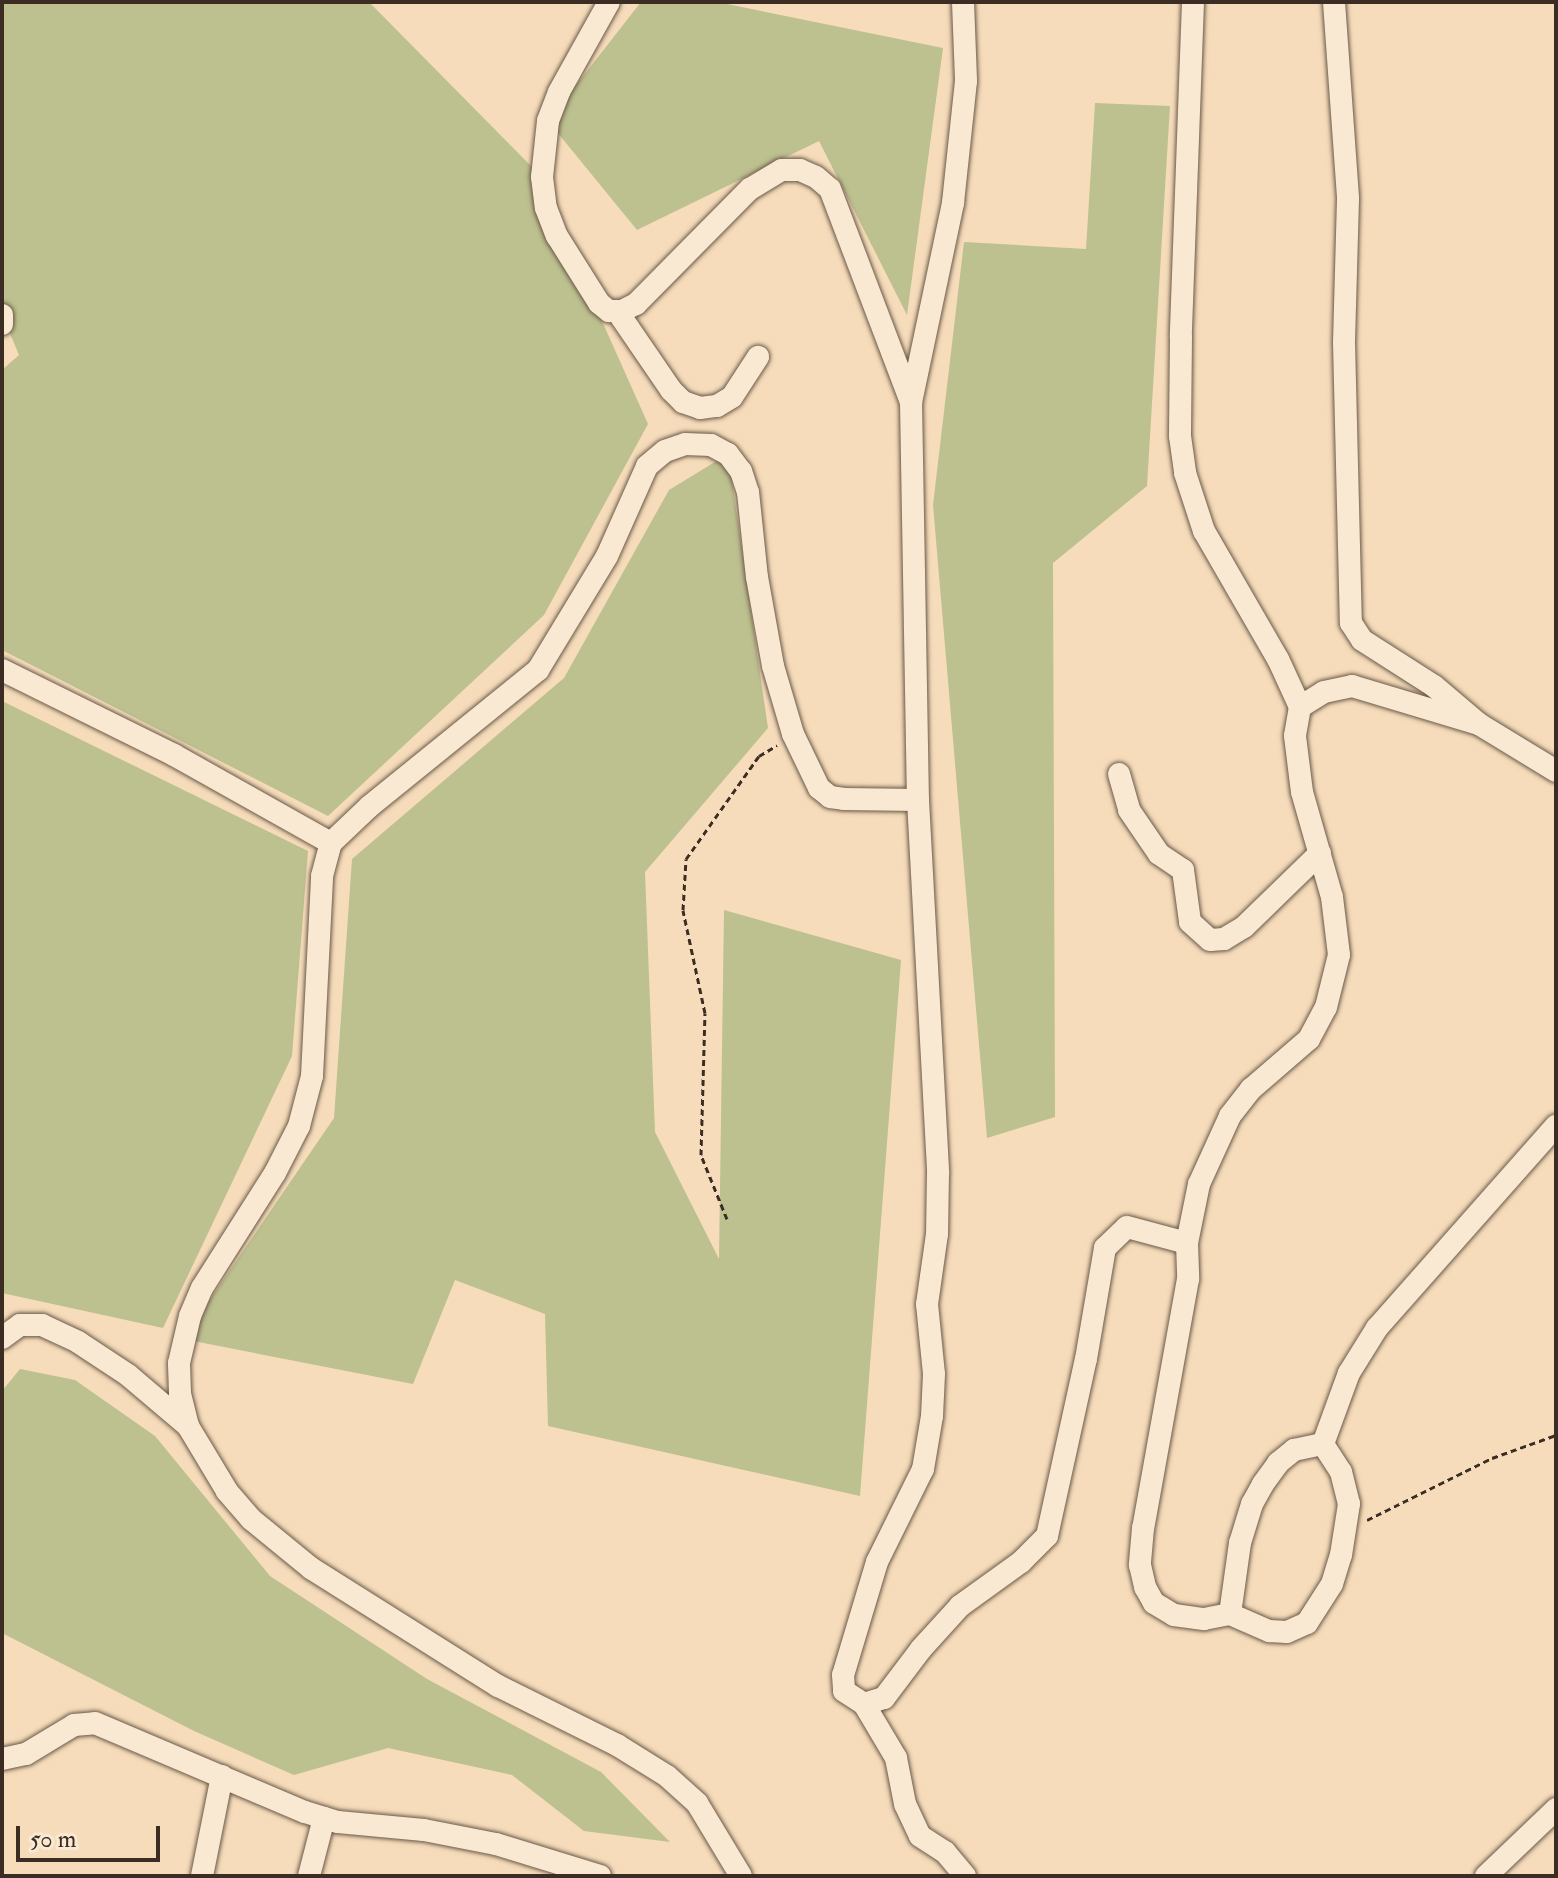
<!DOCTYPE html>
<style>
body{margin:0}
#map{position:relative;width:1558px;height:1878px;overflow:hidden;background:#f6dcba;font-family:"IM FELL Double Pica",serif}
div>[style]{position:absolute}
.green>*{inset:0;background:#bdc08f}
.path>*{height:3px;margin-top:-1.5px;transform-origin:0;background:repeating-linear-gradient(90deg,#3b2d23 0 6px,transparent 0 10px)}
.roads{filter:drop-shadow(0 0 2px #6a5949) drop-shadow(0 0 2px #6a5949)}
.minor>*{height:22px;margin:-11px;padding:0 11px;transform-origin:11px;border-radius:11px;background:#f9e8d2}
span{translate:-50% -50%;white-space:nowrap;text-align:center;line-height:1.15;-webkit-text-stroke:8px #f9e8d2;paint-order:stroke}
.frame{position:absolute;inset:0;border:4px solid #3b2d23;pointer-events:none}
.scale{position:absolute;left:16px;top:1826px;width:144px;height:36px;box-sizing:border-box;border:4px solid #3b2d23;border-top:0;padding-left:10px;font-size:24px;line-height:28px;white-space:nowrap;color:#3b2d23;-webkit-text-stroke:6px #f9e8d2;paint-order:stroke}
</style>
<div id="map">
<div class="green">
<div style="clip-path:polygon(2px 2px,369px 2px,534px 169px,648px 424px,544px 615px,328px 816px,2px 650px,2px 370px,19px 355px,2px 314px)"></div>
<div style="clip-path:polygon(641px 2px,717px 2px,943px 48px,907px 315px,819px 141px,637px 230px,548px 121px)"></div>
<div style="clip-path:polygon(1095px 103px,1170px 106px,1147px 486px,1053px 563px,1055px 1117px,987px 1138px,933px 505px,964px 242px,1086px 249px)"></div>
<div style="clip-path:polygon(728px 454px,768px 728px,645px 872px,655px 1132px,719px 1259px,724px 910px,901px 960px,860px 1496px,548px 1426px,545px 1314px,455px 1280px,413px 1384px,183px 1339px,334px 1118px,352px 859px,564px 678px,669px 490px)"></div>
<div style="clip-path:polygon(2px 701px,308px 851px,292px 1056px,163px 1328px,2px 1293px)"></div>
<div style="clip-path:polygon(20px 1369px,75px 1380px,155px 1436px,270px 1576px,427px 1679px,601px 1772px,670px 1842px,584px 1831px,512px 1775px,388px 1748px,294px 1775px,194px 1731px,2px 1633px,2px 1391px)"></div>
</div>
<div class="path">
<div style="left:727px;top:1219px;width:69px;rotate:-112.1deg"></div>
<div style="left:701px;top:1155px;width:142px;rotate:-88.4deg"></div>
<div style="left:705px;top:1013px;width:105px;rotate:-102.1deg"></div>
<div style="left:683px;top:910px;width:51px;rotate:-86.6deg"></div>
<div style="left:686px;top:859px;width:126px;rotate:-54.7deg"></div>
<div style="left:759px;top:756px;width:21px;rotate:-31deg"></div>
<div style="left:1367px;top:1520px;width:140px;rotate:-26.4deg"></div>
<div style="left:1492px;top:1458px;width:68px;rotate:-19.8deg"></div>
</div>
<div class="roads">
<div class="minor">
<div style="left:609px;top:2px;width:103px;rotate:119.1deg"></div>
<div style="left:559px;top:92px;width:31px;rotate:111deg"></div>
<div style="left:548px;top:121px;width:56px;rotate:96.1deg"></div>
<div style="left:542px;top:177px;width:31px;rotate:83deg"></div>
<div style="left:546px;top:208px;width:30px;rotate:69deg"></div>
<div style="left:557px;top:236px;width:79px;rotate:57.9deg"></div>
<div style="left:599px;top:303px;width:13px;rotate:39deg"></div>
<div style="left:609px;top:311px;width:13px"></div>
<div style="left:622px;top:311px;width:16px;rotate:-27deg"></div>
<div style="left:636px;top:304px;width:162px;rotate:-45.3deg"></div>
<div style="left:750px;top:189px;width:37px;rotate:-31deg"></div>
<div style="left:782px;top:170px;width:18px"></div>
<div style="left:800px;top:170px;width:17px;rotate:24deg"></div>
<div style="left:816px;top:177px;width:18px;rotate:41deg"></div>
<div style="left:830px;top:189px;width:228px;rotate:69.2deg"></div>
<div style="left:963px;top:2px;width:79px;rotate:87.8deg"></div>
<div style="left:966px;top:81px;width:123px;rotate:96.1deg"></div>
<div style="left:953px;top:203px;width:203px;rotate:101.9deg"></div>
<div style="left:911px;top:402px;width:398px;rotate:89deg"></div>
<div style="left:918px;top:800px;width:374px;rotate:86.9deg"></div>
<div style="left:938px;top:1173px;width:61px;rotate:90.9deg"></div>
<div style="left:937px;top:1234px;width:71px;rotate:98.1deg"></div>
<div style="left:927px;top:1304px;width:70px;rotate:84.3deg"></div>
<div style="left:934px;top:1374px;width:42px;rotate:92.7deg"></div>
<div style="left:932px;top:1416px;width:54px;rotate:99.6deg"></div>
<div style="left:923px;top:1469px;width:104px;rotate:116.3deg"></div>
<div style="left:877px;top:1562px;width:118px;rotate:106.7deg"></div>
<div style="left:843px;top:1675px;width:16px;rotate:86deg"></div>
<div style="left:844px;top:1691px;width:24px;rotate:33deg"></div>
<div style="left:864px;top:1704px;width:63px;rotate:59.3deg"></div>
<div style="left:896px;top:1758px;width:47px;rotate:78.9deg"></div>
<div style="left:905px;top:1804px;width:35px;rotate:65deg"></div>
<div style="left:920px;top:1836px;width:30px;rotate:33deg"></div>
<div style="left:945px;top:1852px;width:31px;rotate:50deg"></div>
<div style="left:1193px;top:2px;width:335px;rotate:92.1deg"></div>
<div style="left:1181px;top:337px;width:99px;rotate:90.6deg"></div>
<div style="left:1180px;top:436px;width:37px;rotate:82deg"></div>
<div style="left:1185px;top:473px;width:61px;rotate:71.9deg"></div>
<div style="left:1204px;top:531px;width:148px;rotate:60deg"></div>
<div style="left:1278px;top:659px;width:53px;rotate:65.4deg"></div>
<div style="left:1300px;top:707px;width:29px;rotate:100deg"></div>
<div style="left:1295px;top:736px;width:56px;rotate:82.9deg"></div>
<div style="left:1302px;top:792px;width:109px;rotate:74.1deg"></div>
<div style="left:1332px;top:897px;width:58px;rotate:83.1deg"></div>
<div style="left:1339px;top:955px;width:54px;rotate:104deg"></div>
<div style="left:1326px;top:1007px;width:36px;rotate:118deg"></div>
<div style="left:1309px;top:1039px;width:77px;rotate:139.2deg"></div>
<div style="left:1251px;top:1089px;width:34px;rotate:128deg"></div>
<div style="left:1230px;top:1116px;width:75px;rotate:114.5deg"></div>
<div style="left:1199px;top:1184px;width:60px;rotate:101.5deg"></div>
<div style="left:1187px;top:1243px;width:36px;rotate:88deg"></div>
<div style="left:1188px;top:1279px;width:253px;rotate:100.2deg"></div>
<div style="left:1143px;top:1528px;width:37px;rotate:95deg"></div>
<div style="left:1140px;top:1565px;width:23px;rotate:77deg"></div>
<div style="left:1145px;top:1587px;width:18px;rotate:61deg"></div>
<div style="left:1154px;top:1603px;width:23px;rotate:31deg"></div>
<div style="left:1174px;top:1615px;width:30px;rotate:8deg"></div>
<div style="left:1204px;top:1619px;width:26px;rotate:-11deg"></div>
<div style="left:1230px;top:1614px;width:43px;rotate:23.6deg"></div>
<div style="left:1269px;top:1631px;width:18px;rotate:3deg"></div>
<div style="left:1287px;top:1632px;width:22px;rotate:-24deg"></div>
<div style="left:1307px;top:1623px;width:46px;rotate:-57.3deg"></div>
<div style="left:1332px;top:1584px;width:30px;rotate:-73deg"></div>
<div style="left:1341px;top:1555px;width:52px;rotate:-81.1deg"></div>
<div style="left:1349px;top:1504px;width:33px;rotate:-104deg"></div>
<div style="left:1341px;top:1472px;width:33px;rotate:-123deg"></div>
<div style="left:1334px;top:2px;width:197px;rotate:85.9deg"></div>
<div style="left:1348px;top:199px;width:143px;rotate:91.6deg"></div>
<div style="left:1344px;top:342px;width:281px;rotate:88.6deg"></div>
<div style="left:1351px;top:623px;width:20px;rotate:57deg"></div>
<div style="left:1362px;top:640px;width:85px;rotate:32.6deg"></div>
<div style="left:1434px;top:686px;width:59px;rotate:40.2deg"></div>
<div style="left:617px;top:311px;width:96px;rotate:55.6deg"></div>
<div style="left:671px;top:390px;width:17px;rotate:45deg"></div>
<div style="left:683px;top:402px;width:18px;rotate:19deg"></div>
<div style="left:700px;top:408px;width:17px;rotate:-7deg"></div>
<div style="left:717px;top:406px;width:17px;rotate:-31deg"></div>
<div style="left:732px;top:397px;width:48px;rotate:-57deg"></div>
<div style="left:2px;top:315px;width:9px;rotate:90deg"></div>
<div style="left:2px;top:670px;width:192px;rotate:26.3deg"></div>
<div style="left:174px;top:755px;width:180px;rotate:29.3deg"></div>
<div style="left:1300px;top:707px;width:28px;rotate:-32deg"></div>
<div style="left:1324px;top:692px;width:29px;rotate:-12deg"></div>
<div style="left:1352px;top:686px;width:133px;rotate:16.7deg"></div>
<div style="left:1479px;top:724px;width:90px;rotate:31.4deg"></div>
<div style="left:1119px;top:774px;width:37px;rotate:74deg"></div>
<div style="left:1129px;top:810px;width:53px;rotate:55.7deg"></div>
<div style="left:1159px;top:854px;width:29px;rotate:34deg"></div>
<div style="left:1183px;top:870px;width:52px;rotate:82.3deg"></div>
<div style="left:1190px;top:922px;width:27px;rotate:42deg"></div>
<div style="left:1210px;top:940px;width:14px;rotate:-4deg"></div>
<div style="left:1224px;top:939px;width:23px;rotate:-31deg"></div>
<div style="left:1244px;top:927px;width:106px;rotate:-44.2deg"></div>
<div style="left:2px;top:1338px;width:22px;rotate:-36deg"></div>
<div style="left:20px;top:1325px;width:22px"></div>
<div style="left:42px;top:1325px;width:40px;rotate:25deg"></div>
<div style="left:78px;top:1342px;width:60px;rotate:33.4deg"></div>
<div style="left:128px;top:1375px;width:79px;rotate:40.4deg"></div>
<div style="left:1230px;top:1614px;width:72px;rotate:-82deg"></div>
<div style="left:1240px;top:1543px;width:41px;rotate:-72.9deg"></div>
<div style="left:1252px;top:1504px;width:23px;rotate:-61deg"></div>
<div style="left:1263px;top:1484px;width:26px;rotate:-54deg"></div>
<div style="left:1278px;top:1463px;width:21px;rotate:-39deg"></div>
<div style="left:1294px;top:1450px;width:30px;rotate:-12deg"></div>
<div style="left:1323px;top:1444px;width:76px;rotate:-69.9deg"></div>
<div style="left:1349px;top:1373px;width:53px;rotate:-58.1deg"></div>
<div style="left:1377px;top:1328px;width:270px;rotate:-48.5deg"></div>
<div style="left:864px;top:1704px;width:21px;rotate:-17deg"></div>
<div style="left:884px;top:1698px;width:61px;rotate:-52.9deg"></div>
<div style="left:921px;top:1649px;width:58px;rotate:-47.8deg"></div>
<div style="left:960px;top:1606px;width:75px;rotate:-35.8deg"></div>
<div style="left:1021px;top:1562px;width:37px;rotate:-45deg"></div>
<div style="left:1047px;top:1536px;width:181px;rotate:-77.6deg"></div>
<div style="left:1086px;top:1359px;width:113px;rotate:-80.3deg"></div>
<div style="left:1105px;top:1248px;width:30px;rotate:-44deg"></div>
<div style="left:1127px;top:1227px;width:62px;rotate:14.9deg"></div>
<div style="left:2px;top:1759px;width:25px;rotate:-12deg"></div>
<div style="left:26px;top:1754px;width:56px;rotate:-31.1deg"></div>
<div style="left:74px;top:1725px;width:21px;rotate:-5deg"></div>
<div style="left:95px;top:1723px;width:228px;rotate:23deg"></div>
<div style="left:305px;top:1812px;width:34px;rotate:17deg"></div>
<div style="left:338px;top:1822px;width:86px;rotate:5.3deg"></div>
<div style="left:424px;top:1830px;width:73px;rotate:11deg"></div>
<div style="left:496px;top:1844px;width:109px;rotate:17.1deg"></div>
<div style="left:202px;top:1876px;width:102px;rotate:-78.7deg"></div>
<div style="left:309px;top:1876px;width:60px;rotate:-75.5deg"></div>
<div style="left:741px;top:1876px;width:85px;rotate:-121.1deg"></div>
<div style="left:697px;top:1803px;width:40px;rotate:-138deg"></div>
<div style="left:667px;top:1776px;width:59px;rotate:-148.2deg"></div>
<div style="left:617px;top:1745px;width:133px;rotate:-153.6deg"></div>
<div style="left:498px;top:1686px;width:220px;rotate:-147.8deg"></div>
<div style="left:312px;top:1569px;width:79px;rotate:-140.7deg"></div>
<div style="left:251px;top:1519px;width:37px;rotate:-131deg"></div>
<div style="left:227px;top:1491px;width:76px;rotate:-121deg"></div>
<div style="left:188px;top:1426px;width:34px;rotate:-104deg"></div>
<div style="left:180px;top:1393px;width:30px;rotate:-92deg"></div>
<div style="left:179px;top:1363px;width:48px;rotate:-76.8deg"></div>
<div style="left:190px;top:1316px;width:30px;rotate:-67deg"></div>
<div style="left:202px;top:1288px;width:136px;rotate:-57.6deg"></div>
<div style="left:275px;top:1173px;width:53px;rotate:-62.9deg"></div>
<div style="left:299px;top:1126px;width:52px;rotate:-75.4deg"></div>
<div style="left:312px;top:1076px;width:200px;rotate:-87.1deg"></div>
<div style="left:322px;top:876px;width:34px;rotate:-75deg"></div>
<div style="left:331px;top:843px;width:54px;rotate:-43.5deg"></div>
<div style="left:370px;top:806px;width:216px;rotate:-39deg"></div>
<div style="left:538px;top:670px;width:133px;rotate:-58.8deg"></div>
<div style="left:607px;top:556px;width:98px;rotate:-66deg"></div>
<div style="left:647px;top:466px;width:23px;rotate:-40deg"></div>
<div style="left:665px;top:451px;width:21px;rotate:-19deg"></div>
<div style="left:685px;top:444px;width:26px;rotate:2deg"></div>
<div style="left:711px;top:445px;width:19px;rotate:28deg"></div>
<div style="left:728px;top:454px;width:21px;rotate:53deg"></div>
<div style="left:741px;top:471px;width:22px;rotate:72deg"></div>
<div style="left:748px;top:492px;width:85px;rotate:84deg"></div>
<div style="left:757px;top:577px;width:90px;rotate:79.8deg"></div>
<div style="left:773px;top:666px;width:71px;rotate:73.6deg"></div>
<div style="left:793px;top:734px;width:60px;rotate:64.3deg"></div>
<div style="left:819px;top:788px;width:14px;rotate:39deg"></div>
<div style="left:830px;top:797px;width:14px;rotate:8deg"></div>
<div style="left:844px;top:799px;width:74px;rotate:0.8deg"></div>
<div style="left:1486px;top:1876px;width:97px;rotate:-43.7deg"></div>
</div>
</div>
<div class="frame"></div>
<div class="scale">50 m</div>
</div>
